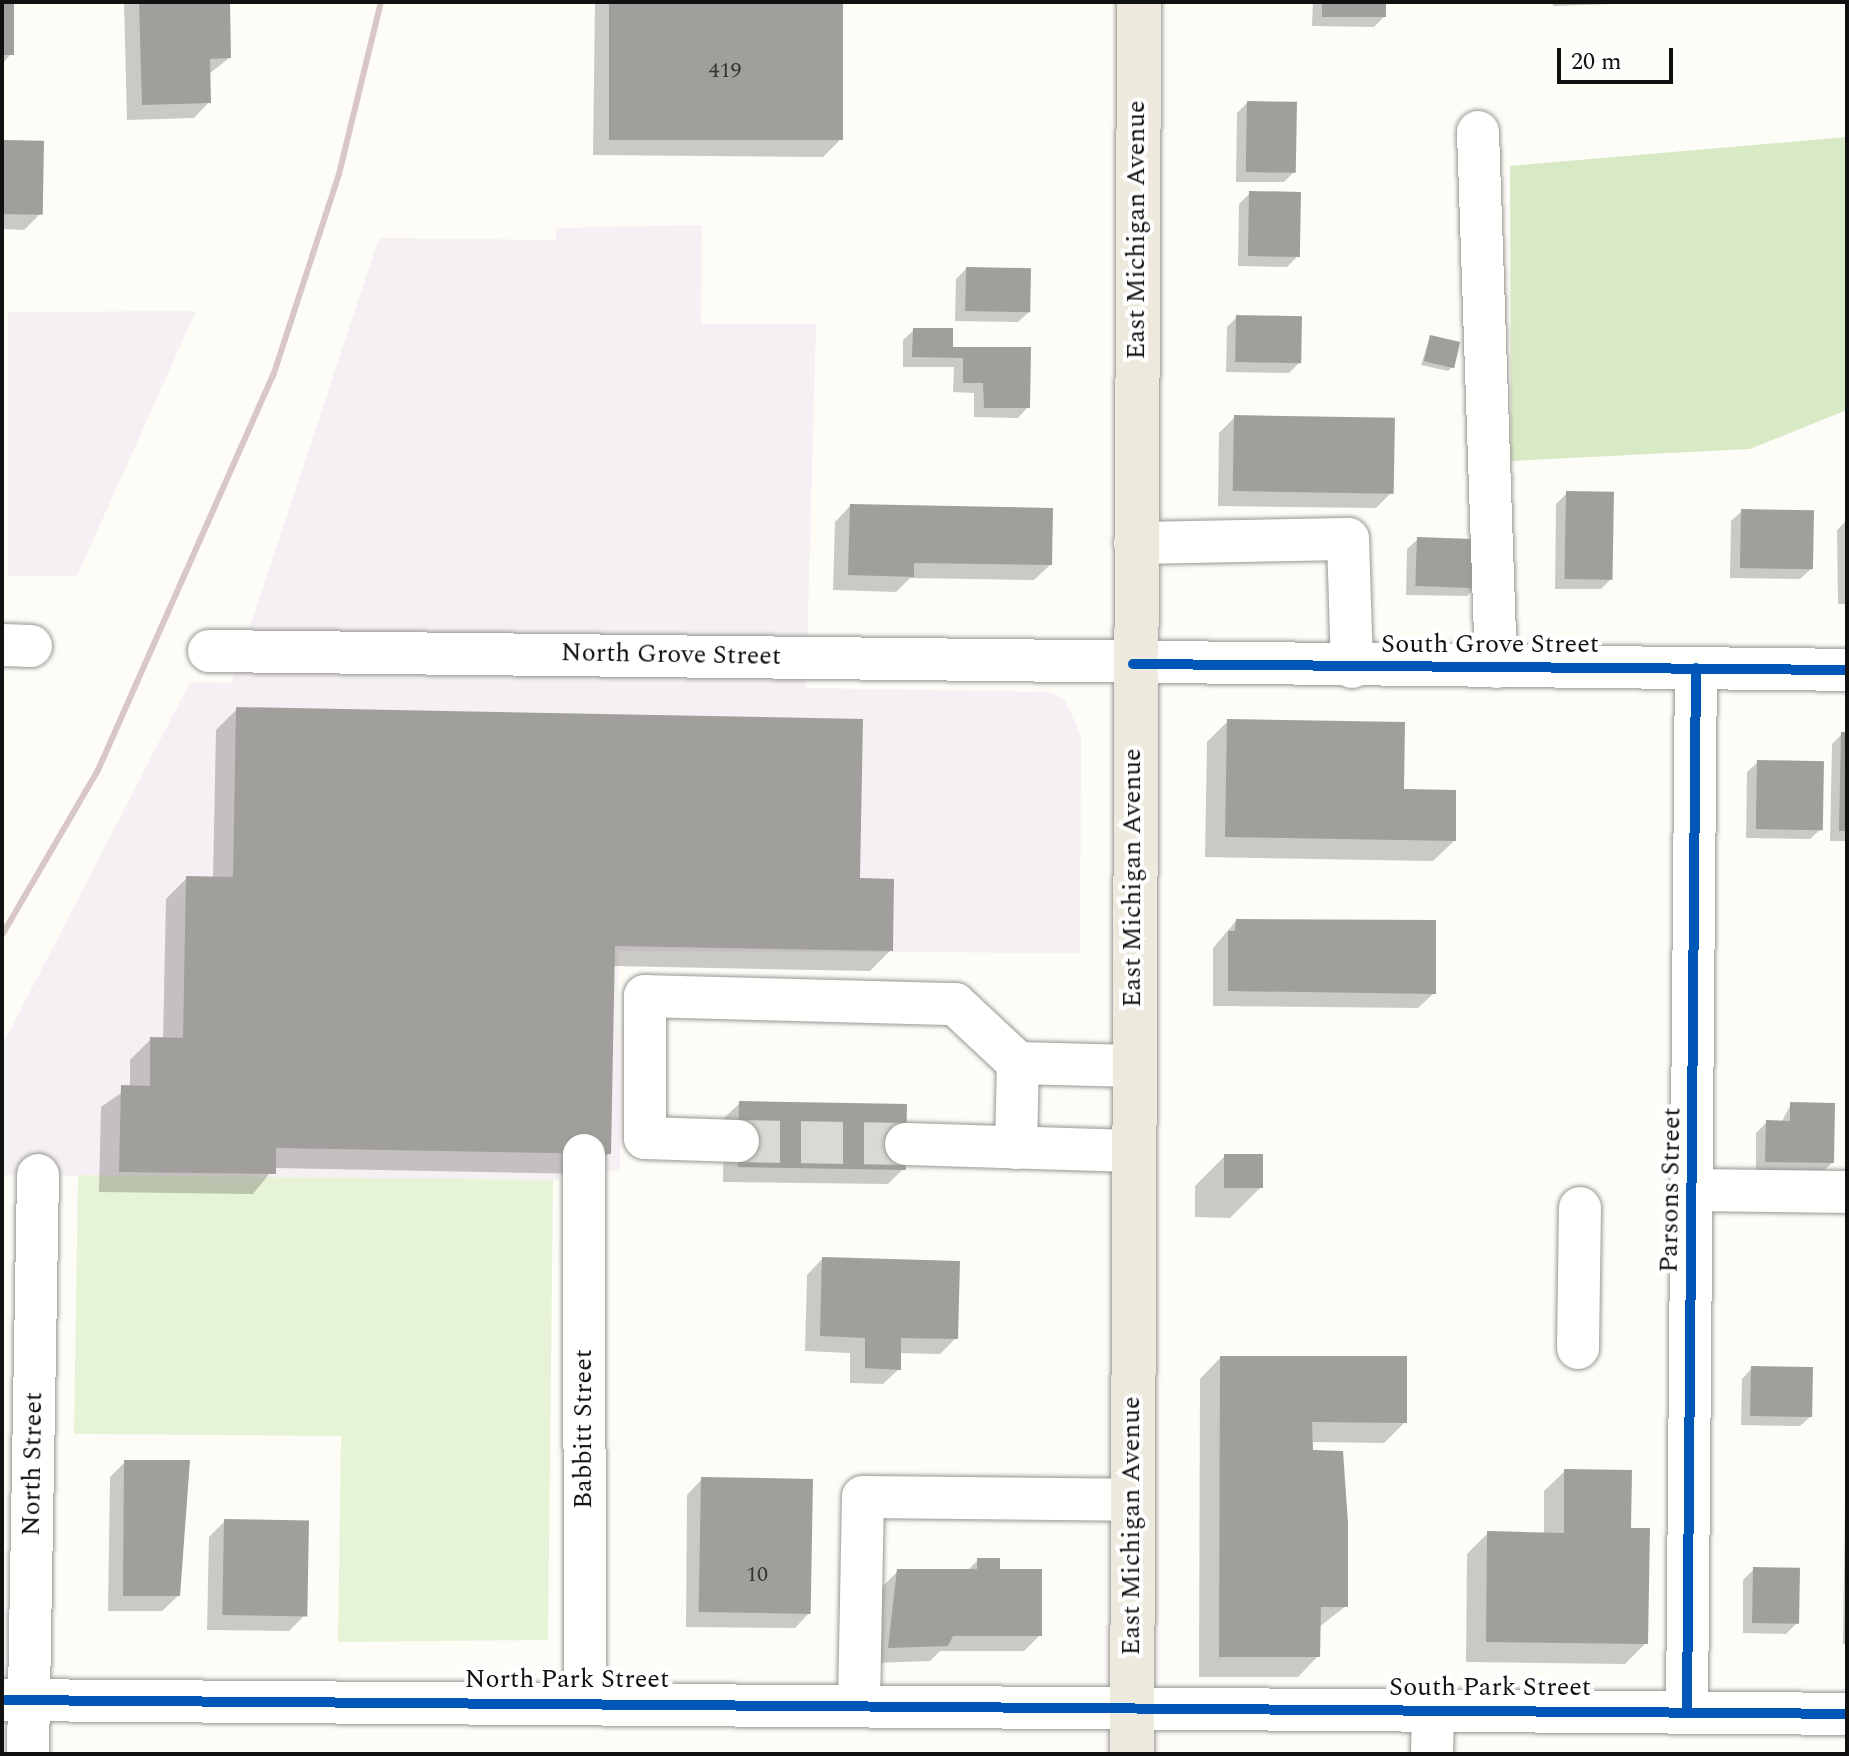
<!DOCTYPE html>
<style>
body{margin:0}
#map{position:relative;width:1849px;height:1756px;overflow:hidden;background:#fdfcf7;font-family:Spectral,serif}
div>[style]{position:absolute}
.industrial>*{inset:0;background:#f5f0f3}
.green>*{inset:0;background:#e7f3d7}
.forest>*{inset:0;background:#d8eac5}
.shadow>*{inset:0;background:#0003}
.building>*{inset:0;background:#a19f9c;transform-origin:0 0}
.minor-tunnel>*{height:42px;margin-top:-21px;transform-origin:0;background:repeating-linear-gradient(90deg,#dad9d4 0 42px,transparent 0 63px)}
.roads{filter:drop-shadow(0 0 2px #979795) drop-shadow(0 0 2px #979795)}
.minor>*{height:42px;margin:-21px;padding:0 21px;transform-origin:21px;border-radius:21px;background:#fffffe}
.major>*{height:44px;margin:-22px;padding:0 22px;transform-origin:22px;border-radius:22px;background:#ede9dc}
.rail>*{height:6px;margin:-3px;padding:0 3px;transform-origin:3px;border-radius:3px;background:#d9c6c7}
.cycleway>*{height:10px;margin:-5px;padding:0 5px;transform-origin:5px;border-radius:5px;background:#0057b8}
span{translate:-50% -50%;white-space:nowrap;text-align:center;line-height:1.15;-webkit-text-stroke:8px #fff;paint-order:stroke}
.number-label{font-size:22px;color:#353434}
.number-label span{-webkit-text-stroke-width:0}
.street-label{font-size:26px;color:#111}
.frame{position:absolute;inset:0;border:4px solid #111;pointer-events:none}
.scale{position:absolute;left:1557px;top:48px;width:116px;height:36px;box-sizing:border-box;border:4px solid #111;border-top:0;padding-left:10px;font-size:24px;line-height:28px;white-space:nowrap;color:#111;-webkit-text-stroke:6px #fff;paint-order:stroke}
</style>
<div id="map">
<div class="industrial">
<div style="clip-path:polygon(702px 225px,701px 324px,816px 324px,806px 688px,1050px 692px,1065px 700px,1081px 736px,1080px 953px,618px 951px,620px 1169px,553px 1180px,2px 1175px,2px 1046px,190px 682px,231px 683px,379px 238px,556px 240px,556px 228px)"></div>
<div style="clip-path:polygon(196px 311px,77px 576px,8px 576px,8px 312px)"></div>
</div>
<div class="green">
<div style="clip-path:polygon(78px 1175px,553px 1180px,548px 1640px,338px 1642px,341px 1436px,74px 1434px)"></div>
</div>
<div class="forest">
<div style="clip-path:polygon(1847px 137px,1847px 410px,1750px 449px,1511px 461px,1510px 166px)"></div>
</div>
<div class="shadow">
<div style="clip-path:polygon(2px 2px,12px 2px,11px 54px,2px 64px)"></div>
<div style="clip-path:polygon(124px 2px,228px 2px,229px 58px,209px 74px,209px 102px,194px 118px,127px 120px)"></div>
<div style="clip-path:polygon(595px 2px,841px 2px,839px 141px,823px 157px,593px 155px)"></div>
<div style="clip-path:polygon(1313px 2px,1384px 2px,1384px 17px,1374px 27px,1312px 26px)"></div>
<div style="clip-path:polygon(1553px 2px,1668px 2px,1553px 6px)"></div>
<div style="clip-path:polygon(1247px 103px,1294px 172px,1284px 182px,1236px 182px,1237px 113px)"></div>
<div style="clip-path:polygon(2px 142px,40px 214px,24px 230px,2px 229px)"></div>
<div style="clip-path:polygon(1250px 193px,1298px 256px,1287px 267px,1238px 266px,1239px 204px)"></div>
<div style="clip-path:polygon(966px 269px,1029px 312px,1018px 322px,955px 321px,956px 279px)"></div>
<div style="clip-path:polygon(1237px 317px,1300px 362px,1289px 373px,1226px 372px,1227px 327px)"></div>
<div style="clip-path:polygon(914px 330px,951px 349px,1028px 407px,1018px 418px,974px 417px,974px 393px,953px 392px,954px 367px,903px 367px,903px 340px)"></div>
<div style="clip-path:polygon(1430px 337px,1452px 367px,1448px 371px,1421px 365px)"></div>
<div style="clip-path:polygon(1235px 417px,1392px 492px,1376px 508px,1218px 506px,1219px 433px)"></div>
<div style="clip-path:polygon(1567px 493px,1611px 579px,1601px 589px,1555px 589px,1556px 504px)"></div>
<div style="clip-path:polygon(850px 506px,1050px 565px,1034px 580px,910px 578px,896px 592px,833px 590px,835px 522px)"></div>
<div style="clip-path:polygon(1742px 511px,1811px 569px,1800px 579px,1730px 578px,1731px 521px)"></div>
<div style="clip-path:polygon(1847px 520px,1847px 604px,1838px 604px,1837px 530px)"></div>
<div style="clip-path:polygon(1418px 539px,1477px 586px,1467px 596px,1406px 595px,1407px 549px)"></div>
<div style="clip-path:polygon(237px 709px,858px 880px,891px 950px,870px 971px,612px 966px,609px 1153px,588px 1174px,274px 1168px,253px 1194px,99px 1192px,101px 1107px,130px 1087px,130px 1060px,151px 1039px,163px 1039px,166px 899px,187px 878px,213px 878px,216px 730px)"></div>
<div style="clip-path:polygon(1228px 721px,1402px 791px,1454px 841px,1433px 861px,1205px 857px,1207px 742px)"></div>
<div style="clip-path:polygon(1842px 734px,1847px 841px,1830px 841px,1832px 744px)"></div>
<div style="clip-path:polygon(1758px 762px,1821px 829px,1810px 839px,1746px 838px,1747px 772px)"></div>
<div style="clip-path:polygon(1236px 921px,1434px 993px,1418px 1008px,1213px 1006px,1213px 948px)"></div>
<div style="clip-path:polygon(740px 1103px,904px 1168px,888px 1184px,723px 1182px,724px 1118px)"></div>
<div style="clip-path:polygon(1791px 1104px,1832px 1163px,1821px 1173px,1756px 1172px,1756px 1133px,1767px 1122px,1781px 1123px)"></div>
<div style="clip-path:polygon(1225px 1156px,1260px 1188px,1230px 1218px,1195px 1217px,1195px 1186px)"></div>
<div style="clip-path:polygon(822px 1259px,956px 1338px,940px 1354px,899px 1353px,899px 1369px,883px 1384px,850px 1383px,850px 1353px,805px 1351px,807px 1275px)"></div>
<div style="clip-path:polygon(1220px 1358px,1405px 1422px,1384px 1443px,1311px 1442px,1346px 1606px,1319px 1627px,1318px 1656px,1298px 1677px,1199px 1677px,1200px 1379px)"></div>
<div style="clip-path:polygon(1752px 1368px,1811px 1416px,1800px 1426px,1741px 1425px,1742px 1379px)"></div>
<div style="clip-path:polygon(125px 1462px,188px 1462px,178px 1596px,162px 1611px,108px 1611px,110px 1477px)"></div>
<div style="clip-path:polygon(1565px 1471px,1629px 1530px,1646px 1643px,1625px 1664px,1466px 1662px,1467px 1554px,1488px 1533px,1544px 1534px,1544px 1491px)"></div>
<div style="clip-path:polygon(702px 1479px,810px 1612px,795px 1628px,686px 1627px,687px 1495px)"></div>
<div style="clip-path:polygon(1847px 1501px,1847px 1644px,1843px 1644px,1845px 1503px)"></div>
<div style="clip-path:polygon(225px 1521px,305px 1615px,289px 1631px,207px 1630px,209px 1537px)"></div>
<div style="clip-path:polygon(978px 1560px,998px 1571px,1040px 1635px,1024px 1651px,940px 1651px,930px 1661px,874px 1663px,882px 1587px,898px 1571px,967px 1571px)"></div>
<div style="clip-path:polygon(1754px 1569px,1797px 1623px,1786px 1634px,1743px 1633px,1743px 1580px)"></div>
</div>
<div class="building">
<div style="left:2px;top:2px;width:12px;height:53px"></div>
<div style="clip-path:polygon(139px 2px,230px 2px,231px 58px,210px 59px,211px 103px,142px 105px)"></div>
<div style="left:609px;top:2px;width:234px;height:138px"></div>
<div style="left:1322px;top:2px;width:64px;height:15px"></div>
<div style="left:1247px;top:101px;width:50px;height:71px;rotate:1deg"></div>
<div style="left:2px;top:140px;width:42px;height:74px;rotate:1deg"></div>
<div style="left:1249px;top:191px;width:52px;height:65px;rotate:1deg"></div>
<div style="left:966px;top:267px;width:65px;height:44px;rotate:1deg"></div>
<div style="left:1236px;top:315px;width:66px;height:47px;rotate:1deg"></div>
<div style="clip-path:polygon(913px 328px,953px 328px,953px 347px,1031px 347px,1030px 408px,984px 408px,983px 383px,963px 383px,963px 358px,912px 357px)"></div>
<div style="left:1430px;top:335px;width:31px;height:27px;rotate:13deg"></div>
<div style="left:1234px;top:415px;width:161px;height:76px;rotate:1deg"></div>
<div style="left:1566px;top:491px;width:48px;height:88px;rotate:1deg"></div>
<div style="clip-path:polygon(850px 504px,1053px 508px,1052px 565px,914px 563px,914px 577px,848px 575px)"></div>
<div style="left:1741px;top:509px;width:73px;height:59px;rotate:1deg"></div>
<div style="left:1417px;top:537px;width:64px;height:49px;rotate:2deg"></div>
<div style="clip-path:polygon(236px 707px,863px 719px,860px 878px,894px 879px,893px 951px,615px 946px,611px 1154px,276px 1148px,276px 1174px,119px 1172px,121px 1085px,150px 1086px,150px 1037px,183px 1038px,186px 876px,233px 877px)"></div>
<div style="clip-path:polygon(1227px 719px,1405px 722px,1404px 789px,1456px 790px,1456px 841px,1225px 837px)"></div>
<div style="clip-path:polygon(1841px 732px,1847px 732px,1847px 831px,1839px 831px)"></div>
<div style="left:1757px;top:760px;width:67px;height:69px;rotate:1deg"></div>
<div style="clip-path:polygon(1236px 919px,1436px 920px,1436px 994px,1228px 991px,1228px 931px,1235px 931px)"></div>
<div style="left:739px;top:1101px;width:168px;height:66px;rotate:1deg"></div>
<div style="clip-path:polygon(1790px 1102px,1835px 1103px,1834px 1163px,1765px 1162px,1766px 1120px,1790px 1121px)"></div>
<div style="left:1224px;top:1154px;width:39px;height:34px"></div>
<div style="clip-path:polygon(822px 1257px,960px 1261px,958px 1339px,901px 1338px,901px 1370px,865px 1368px,865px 1338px,820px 1336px)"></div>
<div style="clip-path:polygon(1220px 1356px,1407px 1356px,1407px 1423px,1312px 1422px,1313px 1450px,1343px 1451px,1348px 1523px,1348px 1607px,1321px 1607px,1320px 1657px,1219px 1657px)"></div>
<div style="left:1751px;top:1366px;width:62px;height:50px;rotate:1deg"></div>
<div style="clip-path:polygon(124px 1460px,190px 1460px,180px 1596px,123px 1596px)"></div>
<div style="clip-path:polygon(1564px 1469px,1632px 1470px,1631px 1528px,1650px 1528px,1648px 1644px,1486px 1642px,1487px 1531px,1564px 1533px)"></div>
<div style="left:701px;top:1477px;width:112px;height:135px;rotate:1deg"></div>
<div style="left:224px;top:1519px;width:85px;height:96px;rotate:1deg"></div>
<div style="clip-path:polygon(977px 1558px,1000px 1558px,1000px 1569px,1042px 1569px,1042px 1636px,953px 1636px,948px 1646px,888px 1648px,897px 1569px,977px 1569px)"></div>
<div style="left:1753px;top:1567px;width:47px;height:56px;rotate:1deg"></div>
</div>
<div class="minor-tunnel">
<div style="left:738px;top:1141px;width:168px;rotate:1deg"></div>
</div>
<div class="roads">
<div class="minor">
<div style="left:1478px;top:132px;width:535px;rotate:88.07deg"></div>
<div style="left:1135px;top:543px;width:213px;rotate:-1.1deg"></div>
<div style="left:1348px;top:539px;width:128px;rotate:88.2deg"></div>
<div style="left:2px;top:645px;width:29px;rotate:2deg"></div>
<div style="left:209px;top:651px;width:1638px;rotate:0.66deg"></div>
<div style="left:738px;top:1141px;width:93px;rotate:-178.2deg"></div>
<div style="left:645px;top:1138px;width:142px;rotate:-90deg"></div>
<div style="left:645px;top:996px;width:310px;rotate:1.5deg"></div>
<div style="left:955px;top:1004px;width:86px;rotate:43.1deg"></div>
<div style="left:1018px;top:1063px;width:115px;rotate:1.5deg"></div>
<div style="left:906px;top:1144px;width:226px;rotate:1.8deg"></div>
<div style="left:1016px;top:1148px;width:85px;rotate:-88.7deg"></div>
<div style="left:584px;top:1155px;width:547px;rotate:89.9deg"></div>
<div style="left:1693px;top:1190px;width:154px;rotate:0.7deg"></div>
<div style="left:1578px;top:1348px;width:140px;rotate:-89.2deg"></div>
<div style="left:2px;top:1700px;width:1845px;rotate:0.43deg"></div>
<div style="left:859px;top:1704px;width:207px;rotate:-88.9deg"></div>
<div style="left:863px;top:1497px;width:269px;rotate:0.6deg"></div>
<div style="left:1687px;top:1712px;width:1044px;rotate:-89.51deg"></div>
<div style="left:28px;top:1754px;width:579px;rotate:-89.01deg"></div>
<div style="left:1432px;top:1754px;width:45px;rotate:-88.7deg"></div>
</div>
<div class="major">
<div style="left:1132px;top:1754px;width:1752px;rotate:-89.77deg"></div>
</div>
</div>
<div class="rail">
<div style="left:2px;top:935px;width:191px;rotate:-59.8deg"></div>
<div style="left:98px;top:770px;width:431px;rotate:-66.1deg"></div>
<div style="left:273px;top:376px;width:213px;rotate:-71.9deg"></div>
<div style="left:339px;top:174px;width:177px;rotate:-76.3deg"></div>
</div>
<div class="cycleway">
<div style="left:1133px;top:664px;width:714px;rotate:0.48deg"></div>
<div style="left:2px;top:1700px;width:1845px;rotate:0.43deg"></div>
<div style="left:1687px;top:1712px;width:1044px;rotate:-89.51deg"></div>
</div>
<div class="number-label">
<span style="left:725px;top:71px">419</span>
<span style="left:757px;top:1575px">10</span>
</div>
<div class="street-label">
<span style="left:1137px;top:230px;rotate:-90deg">East Michigan Avenue</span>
<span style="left:1490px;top:645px">South Grove Street</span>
<span style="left:671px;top:655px;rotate:1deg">North Grove Street</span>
<span style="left:1133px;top:878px;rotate:-90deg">East Michigan Avenue</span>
<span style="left:1671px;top:1190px;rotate:-89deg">Parsons Street</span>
<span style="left:584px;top:1429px;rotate:-90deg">Babbitt Street</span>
<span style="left:33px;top:1464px;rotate:-89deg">North Street</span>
<span style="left:1132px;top:1526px;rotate:-90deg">East Michigan Avenue</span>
<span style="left:567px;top:1680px">North Park Street</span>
<span style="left:1490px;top:1688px">South Park Street</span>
</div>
<div class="frame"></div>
<div class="scale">20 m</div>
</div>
